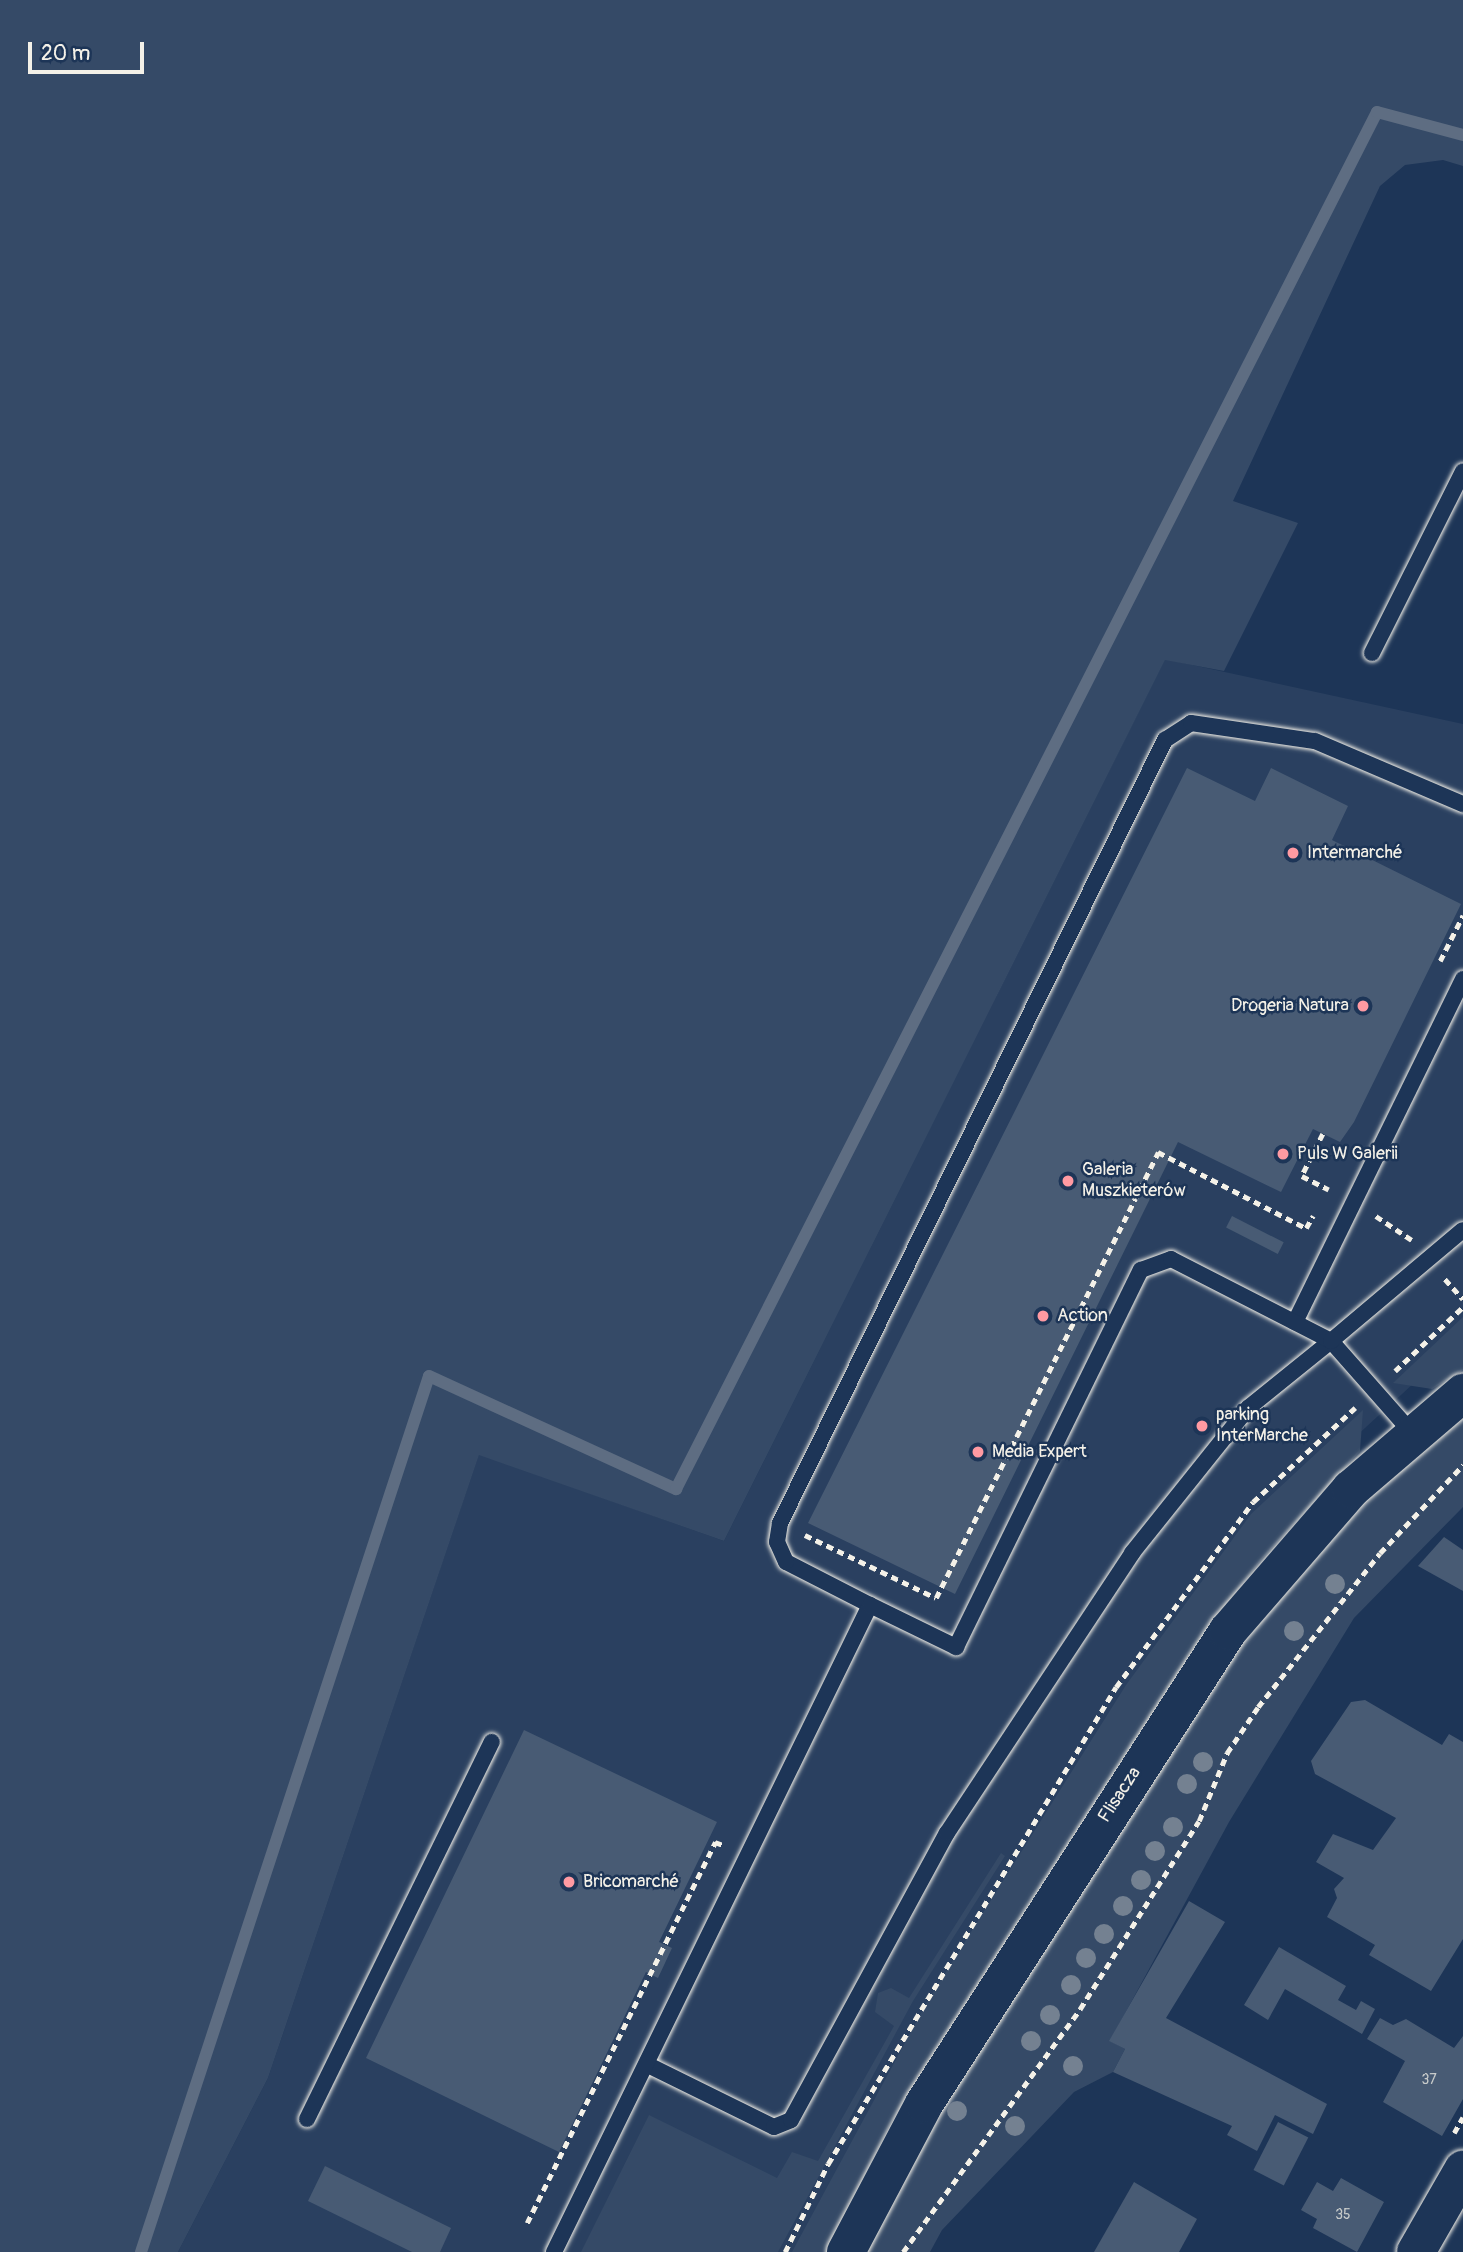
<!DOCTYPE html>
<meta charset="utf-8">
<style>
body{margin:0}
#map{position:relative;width:1463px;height:2252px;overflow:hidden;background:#1d3557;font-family:Pangolin,sans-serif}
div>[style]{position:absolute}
.built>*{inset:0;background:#2a4060}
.green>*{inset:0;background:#354a67}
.stream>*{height:12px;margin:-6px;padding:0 6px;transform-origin:6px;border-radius:6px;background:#5e6d82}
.building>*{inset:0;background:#485b74;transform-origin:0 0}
.path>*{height:4.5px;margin-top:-2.25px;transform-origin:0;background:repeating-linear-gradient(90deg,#f4f1e8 0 7px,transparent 0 12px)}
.roads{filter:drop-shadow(0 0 2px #f4f1e8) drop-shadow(0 0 2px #f4f1e8)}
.lane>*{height:16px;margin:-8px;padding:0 8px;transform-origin:8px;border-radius:8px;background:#1d3557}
.secondary>*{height:38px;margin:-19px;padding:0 19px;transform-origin:19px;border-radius:19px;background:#1d3557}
.trees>*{width:20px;height:20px;margin:-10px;border-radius:50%;background:#748191}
.dots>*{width:19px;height:19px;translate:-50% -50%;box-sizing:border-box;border:4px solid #1d3557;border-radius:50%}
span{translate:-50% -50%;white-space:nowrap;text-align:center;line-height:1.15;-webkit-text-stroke:5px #1d3557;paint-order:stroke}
.number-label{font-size:14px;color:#c9cccb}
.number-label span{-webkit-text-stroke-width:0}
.poi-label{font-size:18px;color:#f4f1e8}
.left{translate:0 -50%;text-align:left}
.right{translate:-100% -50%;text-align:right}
.street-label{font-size:18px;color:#f4f1e8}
.scale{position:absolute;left:28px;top:42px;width:116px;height:32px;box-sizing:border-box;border:4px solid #f4f1e8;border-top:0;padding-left:9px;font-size:21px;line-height:24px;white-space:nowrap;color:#f4f1e8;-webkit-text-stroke:5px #1d3557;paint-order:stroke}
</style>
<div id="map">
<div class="built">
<div style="clip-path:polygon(1165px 659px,1463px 724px,1463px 1338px,1266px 1519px,800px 2252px,178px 2252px,268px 2078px,479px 1454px,724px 1541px)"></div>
</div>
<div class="green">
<div style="clip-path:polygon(0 0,1463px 0,1463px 166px,1443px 160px,1405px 165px,1380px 186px,1233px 501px,1298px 523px,1224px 671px,1165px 660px,724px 1541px,479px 1455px,268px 2078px,178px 2252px,0 2252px)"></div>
<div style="clip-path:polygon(1463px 1317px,1463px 1370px,1432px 1389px,1393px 1383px)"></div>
<div style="clip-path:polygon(1363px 1410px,1360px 1451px,1261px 1560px,1200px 1639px,890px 2124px,827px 2252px,792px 2252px,927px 2002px,1126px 1685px,1251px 1514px)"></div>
<div style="clip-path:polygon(1463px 1415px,1463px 1507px,1354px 1618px,1229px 1822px,1110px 2041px,1125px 2049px,1113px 2072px,1074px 2092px,942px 2230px,930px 2252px,866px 2252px,927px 2132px,1254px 1624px,1378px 1486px)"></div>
<div style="clip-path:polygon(1001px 1853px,1005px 1856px,913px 2001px,778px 2252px,581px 2252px,649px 2115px,777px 2178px,792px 2152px,818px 2161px,894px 2026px,875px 2012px,878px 1993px,891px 1988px,909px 1998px)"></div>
</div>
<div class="stream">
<div style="left:141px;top:2252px;width:922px;rotate:-71.8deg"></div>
<div style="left:429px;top:1376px;width:272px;rotate:24.6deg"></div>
<div style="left:676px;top:1489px;width:1545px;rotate:-63.02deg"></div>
<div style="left:1377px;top:112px;width:89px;rotate:15deg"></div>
</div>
<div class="building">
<div style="clip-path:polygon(1187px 768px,1255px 801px,1271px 768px,1348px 806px,1332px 840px,1461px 904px,1354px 1122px,1340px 1142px,1313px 1129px,1281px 1192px,1178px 1142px,955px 1594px,808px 1523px)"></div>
<div style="left:1232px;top:1216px;width:58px;height:13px;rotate:27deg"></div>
<div style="clip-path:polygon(1444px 1537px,1463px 1550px,1463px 1591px,1418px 1566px)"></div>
<div style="clip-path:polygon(1365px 1700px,1442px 1745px,1449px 1734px,1463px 1742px,1463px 1939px,1431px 1991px,1369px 1955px,1375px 1945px,1327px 1917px,1337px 1898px,1334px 1889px,1344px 1878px,1316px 1862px,1333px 1834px,1373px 1850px,1396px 1818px,1315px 1774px,1311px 1761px,1351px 1702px)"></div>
<div style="clip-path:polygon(524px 1730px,717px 1822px,659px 1942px,672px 1948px,658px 1978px,646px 1972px,559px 2152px,366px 2058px)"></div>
<div style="clip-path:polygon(1189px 1901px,1225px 1922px,1166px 2018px,1327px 2104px,1313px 2134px,1275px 2115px,1257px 2151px,1227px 2135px,1232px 2126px,1113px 2072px,1125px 2049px,1109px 2041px)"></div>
<div style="clip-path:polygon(1279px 1947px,1346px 1986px,1338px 2000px,1356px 2010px,1361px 2001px,1375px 2009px,1362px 2034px,1285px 1989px,1268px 2020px,1244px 2005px)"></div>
<div style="clip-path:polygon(1380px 2018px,1393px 2025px,1406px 2019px,1454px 2048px,1463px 2036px,1463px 2099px,1442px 2136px,1383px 2102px,1405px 2061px,1367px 2039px)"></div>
<div style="left:1278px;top:2122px;width:34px;height:54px;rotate:27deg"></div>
<div style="clip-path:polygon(325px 2166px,451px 2228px,440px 2252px,412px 2252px,308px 2201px)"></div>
<div style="clip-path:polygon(1341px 2178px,1384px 2202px,1357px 2252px,1313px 2228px,1317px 2219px,1301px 2210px,1317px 2182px,1333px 2191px)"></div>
<div style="clip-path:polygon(1134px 2182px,1197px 2219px,1179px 2252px,1094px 2252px)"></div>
</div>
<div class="path">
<div style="left:1440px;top:961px;width:51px;rotate:-63.4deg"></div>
<div style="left:1323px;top:1134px;width:47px;rotate:116.6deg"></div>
<div style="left:1302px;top:1176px;width:30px;rotate:27deg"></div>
<div style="left:1376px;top:1216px;width:43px;rotate:33.7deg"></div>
<div style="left:1445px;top:1279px;width:27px;rotate:48deg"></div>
<div style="left:1395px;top:1371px;width:93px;rotate:-43.3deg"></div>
<div style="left:805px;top:1535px;width:145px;rotate:25.7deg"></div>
<div style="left:936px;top:1598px;width:498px;rotate:-63.5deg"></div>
<div style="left:1158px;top:1152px;width:166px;rotate:27.2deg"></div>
<div style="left:1306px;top:1228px;width:14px;rotate:-60deg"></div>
<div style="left:1454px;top:2133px;width:18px;rotate:-61deg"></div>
<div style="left:527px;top:2223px;width:425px;rotate:-63.7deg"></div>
<div style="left:715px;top:1842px;width:9px;rotate:21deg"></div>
<div style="left:785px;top:2252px;width:98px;rotate:-64deg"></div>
<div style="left:828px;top:2164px;width:557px;rotate:-58.88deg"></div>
<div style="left:1116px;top:1687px;width:230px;rotate:-53.5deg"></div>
<div style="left:1253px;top:1502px;width:139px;rotate:-42.7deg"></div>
<div style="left:903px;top:2252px;width:301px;rotate:-53.9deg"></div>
<div style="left:1080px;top:2009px;width:222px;rotate:-57.7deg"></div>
<div style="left:1199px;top:1821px;width:74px;rotate:-67.6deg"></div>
<div style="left:1227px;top:1753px;width:55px;rotate:-56deg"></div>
<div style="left:1258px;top:1707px;width:196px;rotate:-51.6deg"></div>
<div style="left:1380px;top:1553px;width:121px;rotate:-46.7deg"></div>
</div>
<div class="roads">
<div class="lane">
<div style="left:1372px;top:653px;width:203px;rotate:-63.4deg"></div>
<div style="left:1295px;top:1322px;width:382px;rotate:-63.9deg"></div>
<div style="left:870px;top:1605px;width:94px;rotate:-152.9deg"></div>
<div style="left:786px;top:1562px;width:22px;rotate:-114deg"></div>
<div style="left:777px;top:1542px;width:19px;rotate:-81deg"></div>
<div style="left:780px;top:1523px;width:873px;rotate:-63.82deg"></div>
<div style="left:1165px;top:740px;width:31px;rotate:-33deg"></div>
<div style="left:1191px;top:723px;width:125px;rotate:8.3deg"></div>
<div style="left:1315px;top:741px;width:161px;rotate:23.1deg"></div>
<div style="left:648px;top:2065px;width:140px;rotate:26.2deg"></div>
<div style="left:774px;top:2127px;width:18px;rotate:-22deg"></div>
<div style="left:791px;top:2120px;width:327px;rotate:-61.5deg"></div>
<div style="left:947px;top:1833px;width:336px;rotate:-56.5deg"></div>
<div style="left:1132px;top:1553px;width:186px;rotate:-51.3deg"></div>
<div style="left:1248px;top:1408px;width:107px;rotate:-38.9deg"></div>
<div style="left:1331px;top:1341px;width:123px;rotate:48.6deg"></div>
<div style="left:307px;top:2119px;width:420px;rotate:-63.9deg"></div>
<div style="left:554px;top:2252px;width:720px;rotate:-63.97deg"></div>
<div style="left:870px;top:1605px;width:96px;rotate:26deg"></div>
<div style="left:956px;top:1647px;width:420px;rotate:-63.9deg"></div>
<div style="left:1141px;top:1270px;width:32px;rotate:-20deg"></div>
<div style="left:1171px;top:1259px;width:180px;rotate:27.1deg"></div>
<div style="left:1331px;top:1341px;width:172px;rotate:-40.1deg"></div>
</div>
<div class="secondary">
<div style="left:846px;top:2252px;width:167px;rotate:-62.2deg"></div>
<div style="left:924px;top:2104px;width:562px;rotate:-57.27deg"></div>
<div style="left:1228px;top:1631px;width:188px;rotate:-49.1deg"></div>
<div style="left:1351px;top:1489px;width:148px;rotate:-40.6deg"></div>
<div style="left:1416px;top:2252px;width:95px;rotate:-60.2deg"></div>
</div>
</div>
<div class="trees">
<div style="left:1335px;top:1584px"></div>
<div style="left:1294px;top:1631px"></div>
<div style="left:1203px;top:1762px"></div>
<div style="left:1187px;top:1784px"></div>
<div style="left:1173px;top:1827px"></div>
<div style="left:1155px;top:1851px"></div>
<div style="left:1141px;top:1880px"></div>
<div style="left:1123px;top:1906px"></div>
<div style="left:1104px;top:1934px"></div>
<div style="left:1086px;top:1958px"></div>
<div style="left:1071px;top:1985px"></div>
<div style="left:1050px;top:2015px"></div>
<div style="left:1031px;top:2041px"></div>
<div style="left:1073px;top:2066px"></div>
<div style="left:957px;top:2111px"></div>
<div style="left:1015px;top:2126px"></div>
</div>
<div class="dots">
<div style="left:1293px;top:853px;background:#ff9aa2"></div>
<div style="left:1363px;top:1006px;background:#ff9aa2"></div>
<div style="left:1283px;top:1154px;background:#ff9aa2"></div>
<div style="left:1068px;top:1181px;background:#ff9aa2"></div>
<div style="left:1043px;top:1316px;background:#ff9aa2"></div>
<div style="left:1202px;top:1426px;background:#ff9aa2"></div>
<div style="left:978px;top:1452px;background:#ff9aa2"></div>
<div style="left:569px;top:1882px;background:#ff9aa2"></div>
</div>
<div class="number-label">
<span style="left:1429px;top:2080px">37</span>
<span style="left:1343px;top:2215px">35</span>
</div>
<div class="poi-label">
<span class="left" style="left:1307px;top:853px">Intermarché</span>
<span class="right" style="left:1349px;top:1006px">Drogeria Natura</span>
<span class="left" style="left:1297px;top:1154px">Puls W Galerii</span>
<span class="left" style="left:1082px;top:1181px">Galeria<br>Muszkieterów</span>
<span class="left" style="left:1057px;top:1316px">Action</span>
<span class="left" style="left:1216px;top:1426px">parking<br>InterMarche</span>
<span class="left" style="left:992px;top:1452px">Media Expert</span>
<span class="left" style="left:583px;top:1882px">Bricomarché</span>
</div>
<div class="street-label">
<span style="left:1120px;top:1795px;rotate:-57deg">Flisacza</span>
</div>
<div class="scale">20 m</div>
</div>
